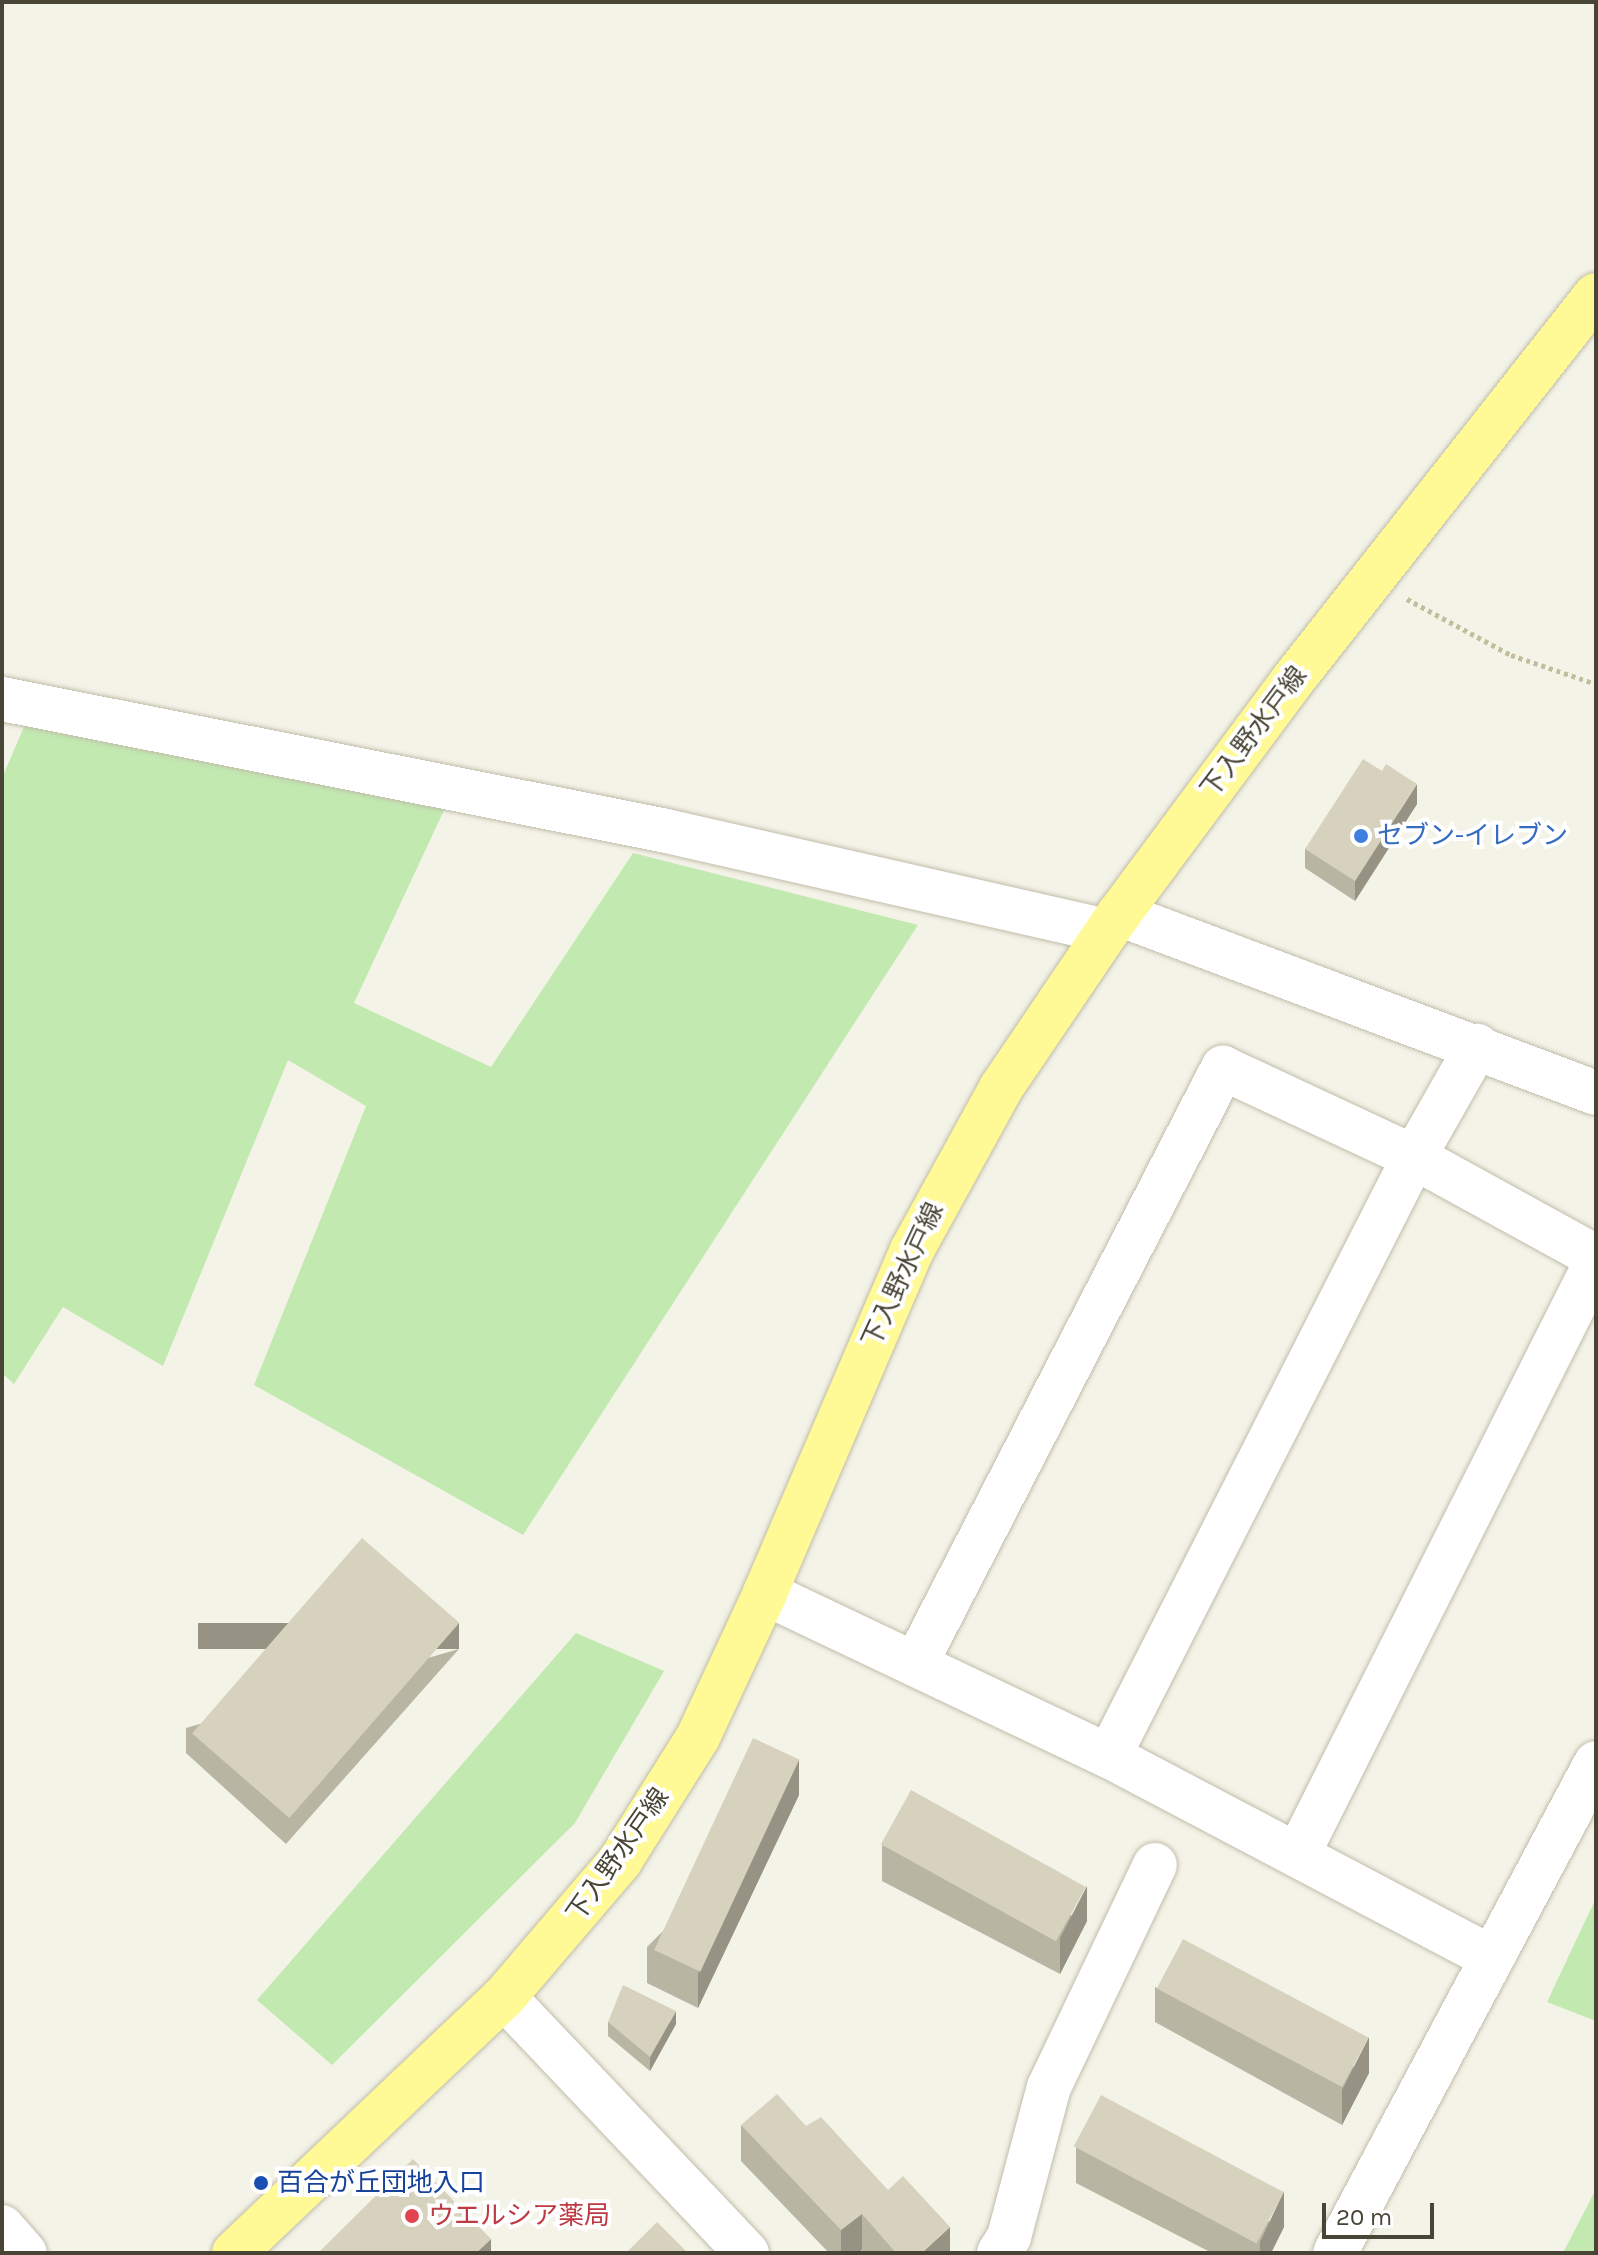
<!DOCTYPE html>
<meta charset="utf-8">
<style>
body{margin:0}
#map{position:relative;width:1598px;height:2255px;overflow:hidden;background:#f4f3e8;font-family:Karla,"Noto Sans JP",sans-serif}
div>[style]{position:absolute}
.green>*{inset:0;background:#c2e9b0}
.path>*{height:5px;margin-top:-2.5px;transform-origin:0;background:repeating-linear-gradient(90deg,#c2bd9b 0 4px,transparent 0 8px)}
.roads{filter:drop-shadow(0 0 2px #c0bdaa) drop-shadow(0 0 2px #c0bdaa)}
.minor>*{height:44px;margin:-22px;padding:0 22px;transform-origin:22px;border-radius:22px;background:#fff}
.major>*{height:44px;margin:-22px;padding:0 22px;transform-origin:22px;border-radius:22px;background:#fff996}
.wall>*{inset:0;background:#b8b5a3}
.shaded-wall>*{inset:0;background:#969384;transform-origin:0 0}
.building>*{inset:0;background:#d6d2bd;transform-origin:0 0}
.dots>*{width:22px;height:22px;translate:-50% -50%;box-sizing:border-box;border:4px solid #fff;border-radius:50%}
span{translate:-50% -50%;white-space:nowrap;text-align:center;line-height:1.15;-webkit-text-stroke:8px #fff;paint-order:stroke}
.street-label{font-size:26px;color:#484536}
.shop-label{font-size:26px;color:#366cbe}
.left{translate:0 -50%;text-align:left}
.transit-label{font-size:26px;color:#164399}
.health-label{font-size:26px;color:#be3a42}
.frame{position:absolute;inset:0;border:4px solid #484536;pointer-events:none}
.scale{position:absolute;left:1322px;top:2203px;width:112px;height:36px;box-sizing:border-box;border:4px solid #484536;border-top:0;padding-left:10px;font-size:24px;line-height:28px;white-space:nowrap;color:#484536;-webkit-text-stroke:6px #fff;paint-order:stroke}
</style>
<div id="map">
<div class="green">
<div style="clip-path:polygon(26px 722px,446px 806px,354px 1003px,491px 1067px,633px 853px,918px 925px,523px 1535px,254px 1385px,366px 1106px,288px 1060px,163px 1366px,63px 1307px,14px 1384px,2px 1373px,2px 778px)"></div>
<div style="clip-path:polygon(576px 1633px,664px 1671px,575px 1823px,332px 2065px,257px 2000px)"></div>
<div style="clip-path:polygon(1596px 1898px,1596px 2021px,1547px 2002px)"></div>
<div style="clip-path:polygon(1596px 2189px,1596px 2253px,1563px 2253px)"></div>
</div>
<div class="path">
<div style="left:1407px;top:599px;width:118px;rotate:28.3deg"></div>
<div style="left:1511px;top:655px;width:90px;rotate:18.8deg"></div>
</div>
<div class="roads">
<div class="minor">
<div style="left:2px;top:699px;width:673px;rotate:11.23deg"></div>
<div style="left:662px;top:830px;width:456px;rotate:12.8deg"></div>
<div style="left:1119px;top:914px;width:509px;rotate:20.57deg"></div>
<div style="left:765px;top:1593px;width:381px;rotate:25.4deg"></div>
<div style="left:1109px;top:1756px;width:433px;rotate:27.8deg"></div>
<div style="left:916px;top:1663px;width:670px;rotate:-62.71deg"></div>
<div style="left:1223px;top:1068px;width:211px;rotate:25deg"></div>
<div style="left:1414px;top:1157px;width:208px;rotate:28.8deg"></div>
<div style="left:1109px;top:1756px;width:672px;rotate:-63.02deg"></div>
<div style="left:1414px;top:1157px;width:128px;rotate:-60.4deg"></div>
<div style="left:1298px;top:1854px;width:663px;rotate:-63.28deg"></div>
<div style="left:504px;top:1997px;width:353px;rotate:46.5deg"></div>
<div style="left:2px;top:2227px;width:35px;rotate:49deg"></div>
<div style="left:999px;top:2253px;width:19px;rotate:-58deg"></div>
<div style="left:1009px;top:2237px;width:155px;rotate:-75.1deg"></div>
<div style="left:1049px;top:2087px;width:246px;rotate:-64.5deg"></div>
<div style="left:1335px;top:2253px;width:555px;rotate:-61.96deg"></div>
</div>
<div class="major">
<div style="left:234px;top:2253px;width:372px;rotate:-43.5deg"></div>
<div style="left:504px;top:1997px;width:179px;rotate:-49.5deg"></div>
<div style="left:620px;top:1861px;width:146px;rotate:-57.8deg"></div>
<div style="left:698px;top:1737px;width:159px;rotate:-65deg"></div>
<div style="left:765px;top:1593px;width:373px;rotate:-66.8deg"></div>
<div style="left:912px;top:1250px;width:185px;rotate:-61.2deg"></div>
<div style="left:1001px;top:1088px;width:210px;rotate:-55.9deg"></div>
<div style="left:1119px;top:914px;width:290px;rotate:-53.4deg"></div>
<div style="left:1292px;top:681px;width:491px;rotate:-51.8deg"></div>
</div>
</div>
<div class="wall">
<div style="clip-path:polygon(1417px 804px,1355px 901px,1305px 868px,1305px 849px)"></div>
<div style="clip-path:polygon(459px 1649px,286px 1844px,186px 1753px,186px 1728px)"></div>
<div style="clip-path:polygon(799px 1795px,698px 2008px,647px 1983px,647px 1947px)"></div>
<div style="clip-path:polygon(882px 1845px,1087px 1921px,1060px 1974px,882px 1881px)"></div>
<div style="clip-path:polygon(1155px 1987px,1369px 2073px,1342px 2125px,1155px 2022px)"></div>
<div style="clip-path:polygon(608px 2022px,676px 2024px,650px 2071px,608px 2036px)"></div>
<div style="clip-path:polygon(741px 2125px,888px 2190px,950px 2253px,865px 2253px,862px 2250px,858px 2253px,829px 2253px,741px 2161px)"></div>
<div style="clip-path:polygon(1076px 2147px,1284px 2227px,1271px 2253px,1212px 2253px,1076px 2183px)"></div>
</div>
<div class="shaded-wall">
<div style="clip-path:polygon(1417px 784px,1417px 804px,1355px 901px,1355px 881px)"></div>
<div style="left:459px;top:1623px;width:26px;height:261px;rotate:90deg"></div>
<div style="clip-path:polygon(799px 1759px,799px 1795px,698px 2008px,698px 1973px)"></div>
<div style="clip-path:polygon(1087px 1886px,1087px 1921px,1060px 1974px,1060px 1938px)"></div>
<div style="clip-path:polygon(676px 2011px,676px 2024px,650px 2071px,650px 2057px)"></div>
<div style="clip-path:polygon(1369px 2037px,1369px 2073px,1342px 2125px,1342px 2090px)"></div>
<div style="clip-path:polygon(1284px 2191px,1284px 2227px,1271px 2253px,1260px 2253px,1260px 2242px)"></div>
<div style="clip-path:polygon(862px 2214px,862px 2250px,858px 2253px,841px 2253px,841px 2230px)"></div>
<div style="clip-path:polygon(950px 2227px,950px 2253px,922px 2253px)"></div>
<div style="clip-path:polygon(491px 2239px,491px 2253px,476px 2253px)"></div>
</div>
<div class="building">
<div style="clip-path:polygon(1363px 759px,1382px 771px,1386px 764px,1417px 784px,1355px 881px,1305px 849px)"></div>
<div style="left:362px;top:1538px;width:129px;height:259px;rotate:41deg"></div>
<div style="left:753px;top:1738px;width:51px;height:234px;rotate:25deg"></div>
<div style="left:911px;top:1790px;width:200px;height:62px;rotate:29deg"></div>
<div style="left:1183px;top:1939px;width:210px;height:56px;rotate:28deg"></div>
<div style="clip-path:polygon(623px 1985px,676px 2011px,650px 2057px,608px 2022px)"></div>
<div style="clip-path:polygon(777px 2094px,806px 2126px,821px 2117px,888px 2190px,903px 2176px,950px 2227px,922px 2253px,896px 2253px,862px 2214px,841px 2230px,741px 2125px)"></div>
<div style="left:1101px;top:2095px;width:207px;height:58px;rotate:28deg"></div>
<div style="clip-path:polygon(413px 2159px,491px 2239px,476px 2253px,318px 2253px)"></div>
<div style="clip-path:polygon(657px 2222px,688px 2253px,626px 2253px)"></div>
</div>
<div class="dots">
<div style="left:1361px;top:836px;background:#3f7fe0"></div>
<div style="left:261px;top:2183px;background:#1a4fb4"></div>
<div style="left:412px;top:2216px;background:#e0444e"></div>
</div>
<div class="street-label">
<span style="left:1254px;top:732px;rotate:-53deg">下入野水戸線</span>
<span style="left:903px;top:1275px;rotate:-65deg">下入野水戸線</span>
<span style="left:618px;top:1855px;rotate:-55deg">下入野水戸線</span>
</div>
<div class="shop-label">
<span class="left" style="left:1377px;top:836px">セブン-イレブン</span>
</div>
<div class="transit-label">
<span class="left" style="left:277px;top:2183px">百合が丘団地入口</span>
</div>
<div class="health-label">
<span class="left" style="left:428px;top:2216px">ウエルシア薬局</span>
</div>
<div class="frame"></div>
<div class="scale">20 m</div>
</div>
